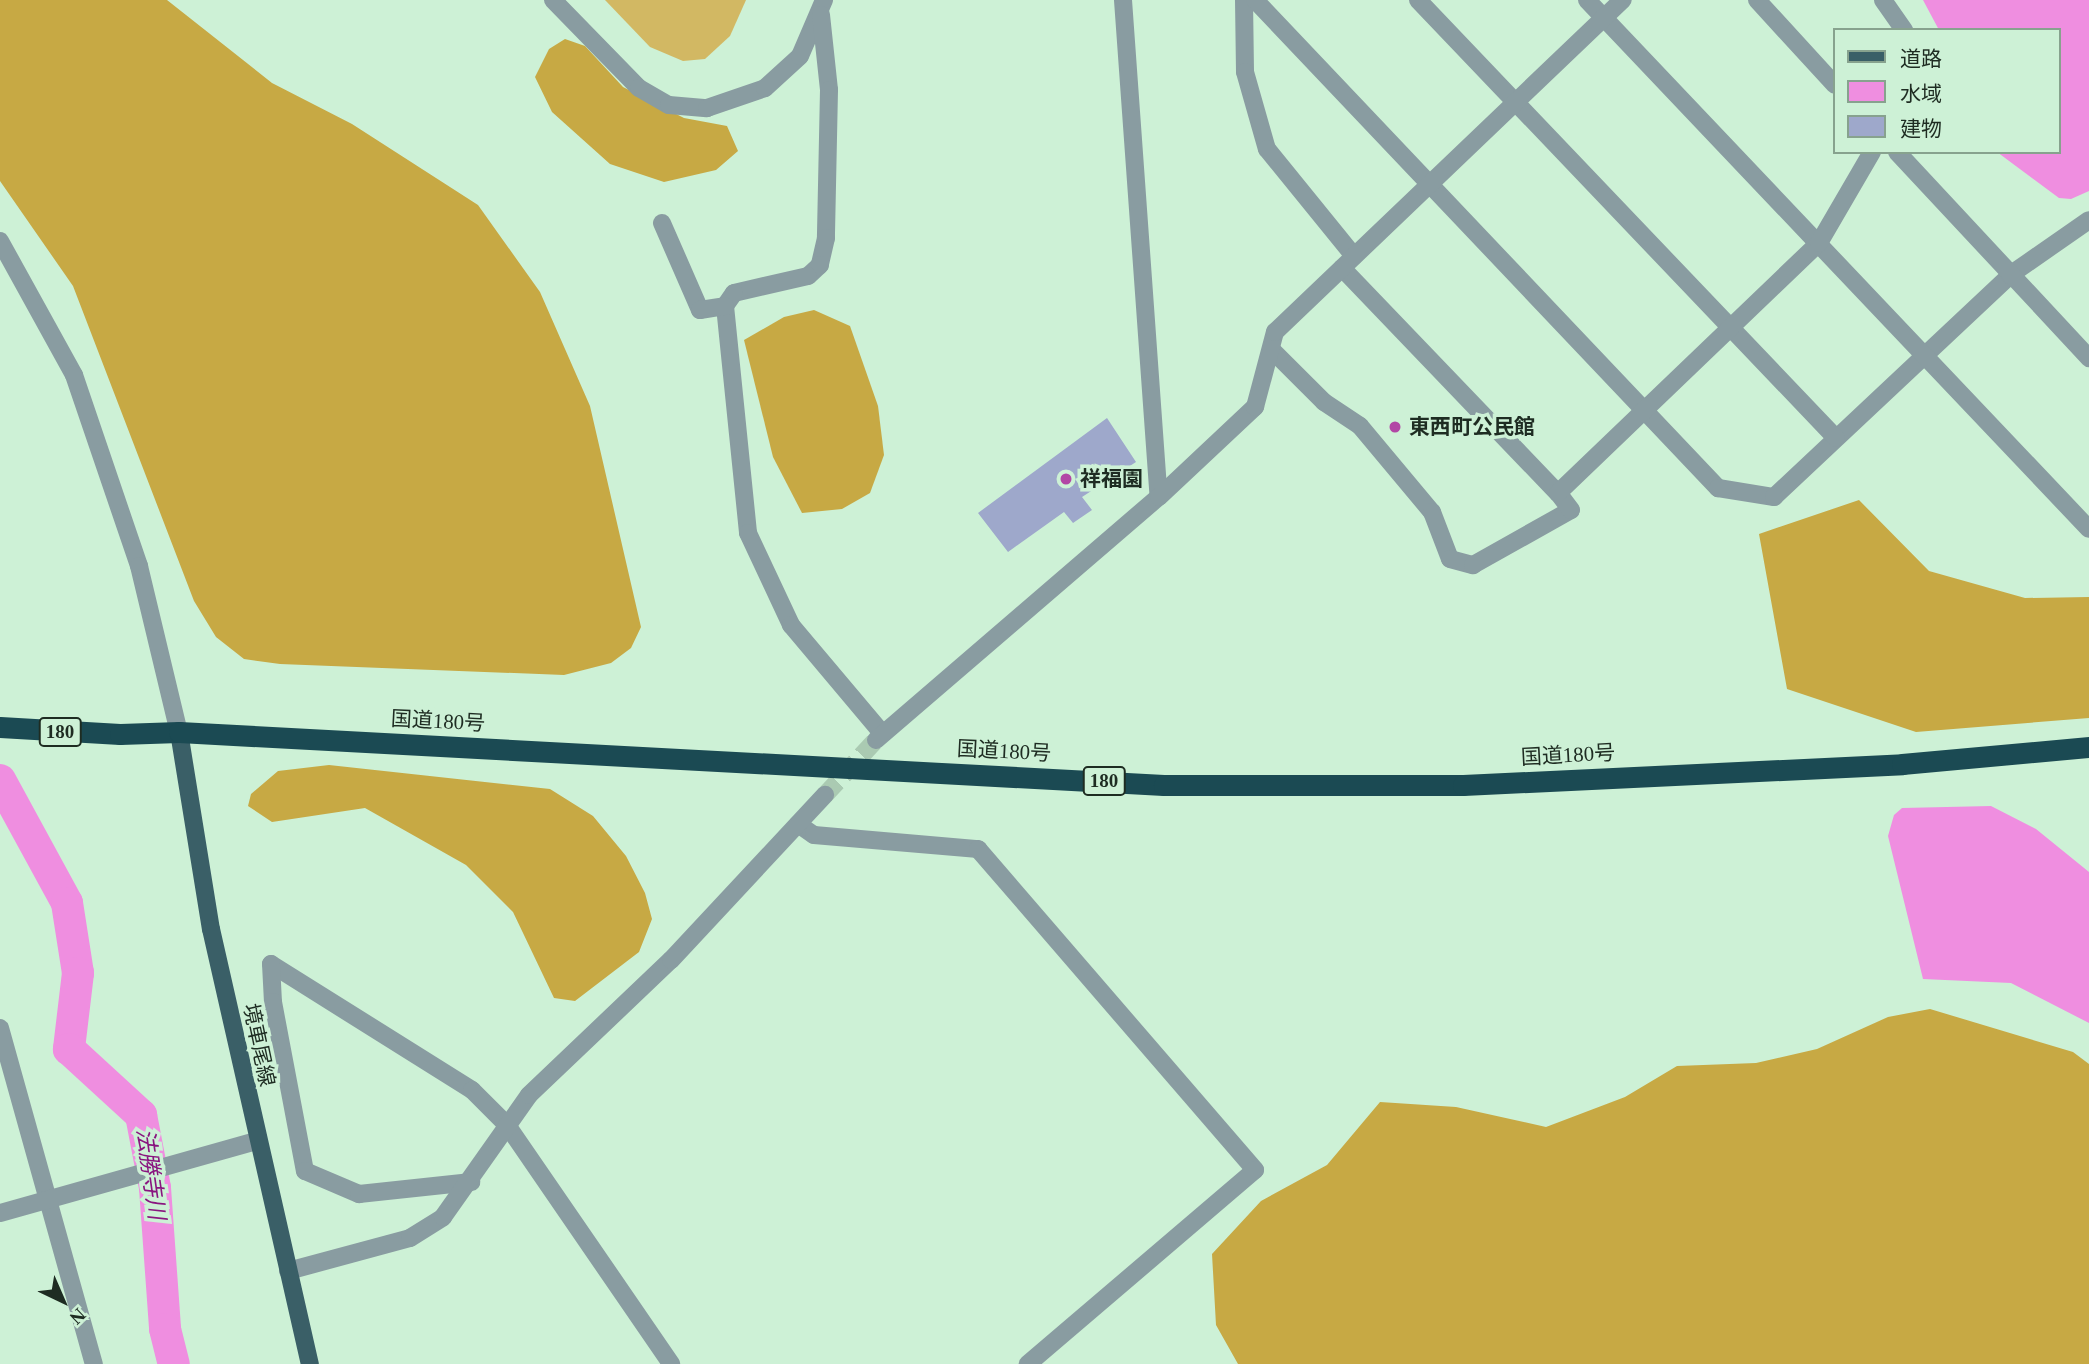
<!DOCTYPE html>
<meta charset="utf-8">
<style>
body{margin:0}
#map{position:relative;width:2089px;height:1364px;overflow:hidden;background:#cdf1d6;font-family:"Times New Roman","Noto Sans JP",serif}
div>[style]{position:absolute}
.green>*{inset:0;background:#d2b863}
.forest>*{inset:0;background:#c7a944}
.water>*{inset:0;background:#ef8ee0}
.river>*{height:32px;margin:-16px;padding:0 16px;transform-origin:16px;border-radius:16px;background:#ef8ee0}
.building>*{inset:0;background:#9ea8cb}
.minor-tunnel>*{height:18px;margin-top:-9px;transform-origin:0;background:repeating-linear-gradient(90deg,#aacab2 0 18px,transparent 0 27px)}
.minor>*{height:18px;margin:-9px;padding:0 9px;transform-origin:9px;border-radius:9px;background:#899ca1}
.major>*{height:18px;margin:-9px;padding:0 9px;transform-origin:9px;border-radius:9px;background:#3a5f67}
.highway>*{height:21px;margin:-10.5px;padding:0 10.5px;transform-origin:10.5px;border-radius:10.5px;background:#1b4a53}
.dots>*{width:19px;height:19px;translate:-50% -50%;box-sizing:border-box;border:4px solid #cdf1d6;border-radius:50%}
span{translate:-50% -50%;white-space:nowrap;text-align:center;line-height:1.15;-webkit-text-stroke:7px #cdf1d6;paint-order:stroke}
.shield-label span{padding:2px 5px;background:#cdf1d6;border:2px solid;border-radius:5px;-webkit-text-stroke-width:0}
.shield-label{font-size:19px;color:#1e2c22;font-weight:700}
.poi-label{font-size:21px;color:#1e2c22;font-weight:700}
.left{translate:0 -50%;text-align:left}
.street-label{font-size:21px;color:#1e2c22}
.water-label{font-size:23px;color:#89157f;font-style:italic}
.legend{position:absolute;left:1833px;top:28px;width:228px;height:126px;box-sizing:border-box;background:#cdf1d6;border:2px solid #87a28e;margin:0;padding:9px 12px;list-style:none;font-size:21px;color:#1e2c22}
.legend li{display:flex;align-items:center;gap:14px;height:35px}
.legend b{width:35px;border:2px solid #87a28e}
.north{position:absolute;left:28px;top:1266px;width:70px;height:70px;-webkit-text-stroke:5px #cdf1d6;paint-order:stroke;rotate:136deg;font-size:19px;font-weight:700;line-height:28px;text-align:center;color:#1e2c22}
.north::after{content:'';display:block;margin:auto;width:24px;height:32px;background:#1e2c22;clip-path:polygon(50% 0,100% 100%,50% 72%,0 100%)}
</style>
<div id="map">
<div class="green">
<div style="clip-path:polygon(605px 0,746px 0,730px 36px,705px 59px,683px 61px,650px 47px)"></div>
</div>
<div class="forest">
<div style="clip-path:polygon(0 0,167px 0,272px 83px,352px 124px,478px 205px,540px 292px,590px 406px,641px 627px,631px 648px,611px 663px,564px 675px,280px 664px,244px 659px,216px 637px,194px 601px,73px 286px,0 181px)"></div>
<div style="clip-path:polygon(565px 39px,585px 46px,623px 87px,684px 118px,727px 126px,738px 151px,716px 170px,664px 182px,610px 164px,552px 112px,535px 77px,549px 49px)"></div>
<div style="clip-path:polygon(814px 310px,850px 326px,878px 406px,884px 455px,870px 493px,842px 509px,802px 513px,773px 457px,744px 340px,784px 317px)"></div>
<div style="clip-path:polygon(1859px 500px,1929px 571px,2025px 598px,2089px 597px,2089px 718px,1916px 732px,1787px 689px,1759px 534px)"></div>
<div style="clip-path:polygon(329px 765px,550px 789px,593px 816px,626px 856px,645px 893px,652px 919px,639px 952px,575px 1001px,554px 998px,513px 912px,466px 865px,365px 808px,272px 822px,248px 806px,251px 794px,278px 771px)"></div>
<div style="clip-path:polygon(1930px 1009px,2073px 1052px,2089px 1064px,2089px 1364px,1238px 1364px,1216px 1325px,1212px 1254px,1261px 1201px,1327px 1165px,1380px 1102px,1456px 1107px,1546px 1127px,1625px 1097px,1677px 1066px,1756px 1063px,1817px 1049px,1888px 1017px)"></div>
</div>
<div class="water">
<div style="clip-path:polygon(1923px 0,2089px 0,2089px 191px,2071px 199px,2059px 198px,1997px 152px,2059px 152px,2059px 30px,1939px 30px)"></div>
<div style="clip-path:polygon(1991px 806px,2036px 829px,2089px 872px,2089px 1023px,2011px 983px,1923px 979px,1888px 836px,1894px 815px,1902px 808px)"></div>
</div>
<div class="river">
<div style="left:0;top:780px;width:140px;rotate:61.4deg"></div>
<div style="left:67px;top:903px;width:71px;rotate:81.1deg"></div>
<div style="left:78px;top:973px;width:77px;rotate:96.8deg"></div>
<div style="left:69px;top:1049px;width:98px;rotate:42.5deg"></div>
<div style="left:141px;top:1115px;width:74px;rotate:79.1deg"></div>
<div style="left:155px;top:1188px;width:141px;rotate:85.9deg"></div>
<div style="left:165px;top:1329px;width:36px;rotate:76deg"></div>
</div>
<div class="building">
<div style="clip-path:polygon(1107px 418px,1136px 462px,1082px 497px,1092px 510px,1073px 523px,1064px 512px,1008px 552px,978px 513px)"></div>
</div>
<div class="minor-tunnel">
<div style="left:825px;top:795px;width:75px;rotate:-47.2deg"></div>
</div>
<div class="minor">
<div style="left:553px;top:0;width:123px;rotate:45.7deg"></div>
<div style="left:639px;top:88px;width:34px;rotate:30deg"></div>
<div style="left:669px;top:105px;width:38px;rotate:5deg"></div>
<div style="left:707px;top:108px;width:61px;rotate:-19deg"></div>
<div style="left:765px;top:88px;width:47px;rotate:-42.4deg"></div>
<div style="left:800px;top:56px;width:61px;rotate:-66.8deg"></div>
<div style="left:1123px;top:0;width:498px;rotate:85.9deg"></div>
<div style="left:1244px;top:0;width:72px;rotate:89.2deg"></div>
<div style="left:1245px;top:72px;width:80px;rotate:74.1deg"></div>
<div style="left:1267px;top:149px;width:138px;rotate:50.9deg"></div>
<div style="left:1255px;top:0;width:673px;rotate:46.51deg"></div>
<div style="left:1718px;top:488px;width:57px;rotate:9.1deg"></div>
<div style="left:1774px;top:497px;width:324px;rotate:-43.2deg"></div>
<div style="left:2010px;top:275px;width:96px;rotate:-34.8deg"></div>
<div style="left:1418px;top:0;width:605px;rotate:46.34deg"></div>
<div style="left:1587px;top:0;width:729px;rotate:46.5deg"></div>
<div style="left:1757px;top:0;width:115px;rotate:47.5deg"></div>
<div style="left:1883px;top:0;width:37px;rotate:55deg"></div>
<div style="left:821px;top:15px;width:75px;rotate:83.9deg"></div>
<div style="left:829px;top:90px;width:148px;rotate:91.2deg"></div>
<div style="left:826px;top:238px;width:28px;rotate:103deg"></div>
<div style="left:820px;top:265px;width:16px;rotate:137deg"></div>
<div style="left:808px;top:276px;width:76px;rotate:167.1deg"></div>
<div style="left:734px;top:293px;width:16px;rotate:125deg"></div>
<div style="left:725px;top:306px;width:228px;rotate:84.2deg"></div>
<div style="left:748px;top:533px;width:102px;rotate:64.9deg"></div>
<div style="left:791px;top:625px;width:141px;rotate:49.9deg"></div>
<div style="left:1897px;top:152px;width:282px;rotate:47deg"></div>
<div style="left:662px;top:223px;width:95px;rotate:66.4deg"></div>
<div style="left:700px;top:310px;width:25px;rotate:-9deg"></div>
<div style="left:0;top:241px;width:153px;rotate:61.1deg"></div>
<div style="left:74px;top:375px;width:202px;rotate:71.2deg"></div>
<div style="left:139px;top:566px;width:171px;rotate:76.5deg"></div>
<div style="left:1342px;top:268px;width:312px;rotate:46.2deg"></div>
<div style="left:1273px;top:351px;width:72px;rotate:45deg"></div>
<div style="left:1324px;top:402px;width:43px;rotate:33.7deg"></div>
<div style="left:1360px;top:426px;width:112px;rotate:50.1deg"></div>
<div style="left:1432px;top:512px;width:50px;rotate:69deg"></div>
<div style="left:1450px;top:559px;width:24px;rotate:15deg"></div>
<div style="left:1473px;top:565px;width:112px;rotate:-29.3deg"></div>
<div style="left:1571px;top:510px;width:21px;rotate:-127deg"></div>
<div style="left:1558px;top:493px;width:361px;rotate:-43.8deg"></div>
<div style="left:1819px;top:243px;width:105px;rotate:-59.8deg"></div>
<div style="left:876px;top:740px;width:373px;rotate:-40.7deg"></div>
<div style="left:1159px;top:497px;width:132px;rotate:-43.2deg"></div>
<div style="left:1255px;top:407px;width:78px;rotate:-75.1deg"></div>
<div style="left:1275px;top:332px;width:481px;rotate:-43.7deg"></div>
<div style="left:798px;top:824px;width:19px;rotate:35deg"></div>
<div style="left:814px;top:835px;width:165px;rotate:4.9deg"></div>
<div style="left:978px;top:849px;width:424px;rotate:49.2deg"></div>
<div style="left:1255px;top:1170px;width:299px;rotate:139.5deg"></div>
<div style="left:271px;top:964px;width:237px;rotate:32.1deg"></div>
<div style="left:472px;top:1090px;width:49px;rotate:45deg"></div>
<div style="left:507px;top:1125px;width:290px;rotate:55.5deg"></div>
<div style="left:271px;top:964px;width:38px;rotate:87deg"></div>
<div style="left:273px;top:1002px;width:172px;rotate:79.3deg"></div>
<div style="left:305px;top:1171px;width:59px;rotate:23.1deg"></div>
<div style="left:359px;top:1194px;width:113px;rotate:-6.1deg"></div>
<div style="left:0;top:1028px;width:349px;rotate:74.4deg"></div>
<div style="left:0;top:1213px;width:267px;rotate:-15.7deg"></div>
<div style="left:288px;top:1271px;width:126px;rotate:-15.1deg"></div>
<div style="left:410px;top:1238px;width:39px;rotate:-32deg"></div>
<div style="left:443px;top:1217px;width:149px;rotate:-54.8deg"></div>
<div style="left:529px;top:1095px;width:196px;rotate:-43.6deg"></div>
<div style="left:671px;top:960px;width:226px;rotate:-47deg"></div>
</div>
<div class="major">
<div style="left:179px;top:732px;width:200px;rotate:80.8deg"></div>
<div style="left:211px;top:929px;width:446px;rotate:77.2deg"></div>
</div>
<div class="highway">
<div style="left:0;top:727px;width:120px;rotate:3.3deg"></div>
<div style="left:120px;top:734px;width:59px;rotate:-1.9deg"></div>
<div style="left:179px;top:732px;width:986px;rotate:3.08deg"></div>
<div style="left:1164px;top:785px;width:299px"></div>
<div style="left:1463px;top:785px;width:440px;rotate:-2.7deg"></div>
<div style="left:1902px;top:764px;width:188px;rotate:-5.2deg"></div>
</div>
<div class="dots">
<div style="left:1395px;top:427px;background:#b246a5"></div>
<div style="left:1066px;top:479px;background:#b246a5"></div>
</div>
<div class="shield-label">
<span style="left:60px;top:732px">180</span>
<span style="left:1104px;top:781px">180</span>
</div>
<div class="poi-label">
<span class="left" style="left:1409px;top:427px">東西町公民館</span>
<span class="left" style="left:1080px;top:479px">祥福園</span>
</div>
<div class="street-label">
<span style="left:438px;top:721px;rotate:3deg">国道180号</span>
<span style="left:1004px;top:751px;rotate:3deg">国道180号</span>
<span style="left:1568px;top:755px;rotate:-3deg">国道180号</span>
<span style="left:259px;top:1045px;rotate:78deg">境車尾線</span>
</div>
<div class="water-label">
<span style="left:150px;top:1174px;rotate:82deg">法勝寺川</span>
</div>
<ul class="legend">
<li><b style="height:9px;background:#3a5f67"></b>道路</li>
<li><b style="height:19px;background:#ef8ee0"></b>水域</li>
<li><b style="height:19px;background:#9ea8cb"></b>建物</li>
</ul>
<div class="north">N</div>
</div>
